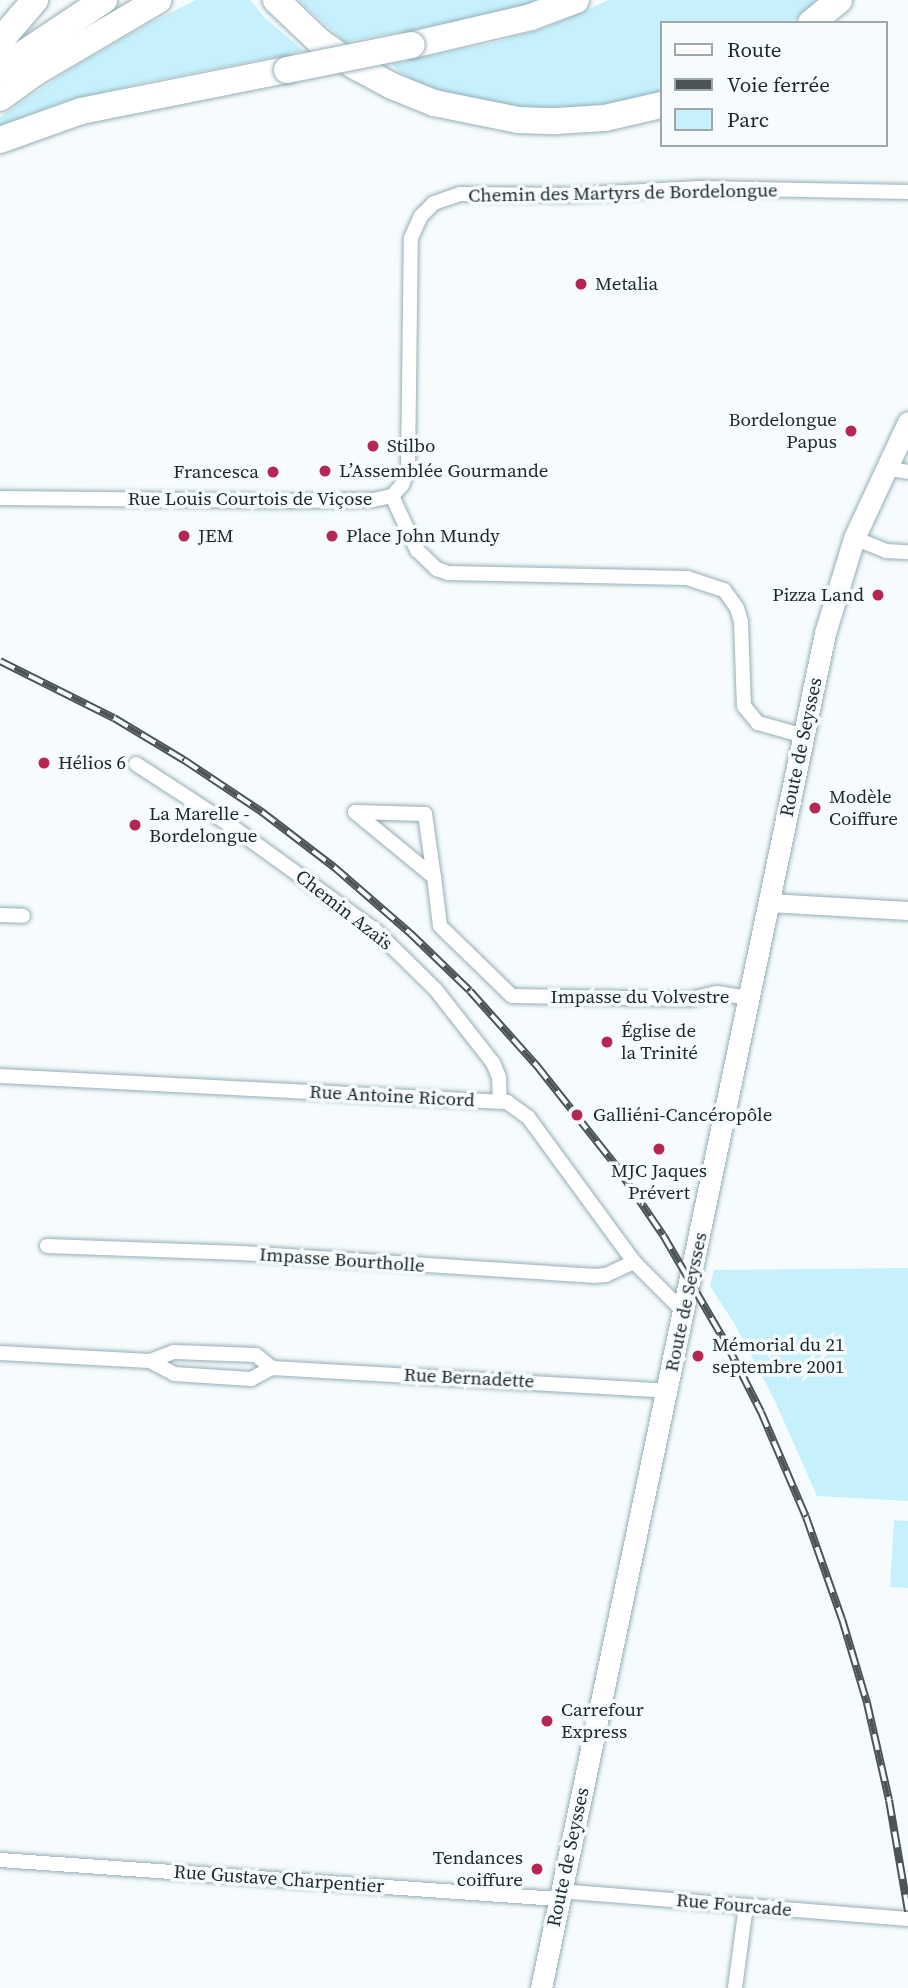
<!DOCTYPE html>
<meta charset="utf-8">
<style>
body{margin:0}
#map{position:relative;width:908px;height:1988px;overflow:hidden;background:#f6fcfd;font-family:"Source Serif 4",serif}
div>[style]{position:absolute}
.green>*{inset:0;background:#c6f0fc}
.roads{filter:drop-shadow(0 0 2px #94aeb6) drop-shadow(0 0 2px #94aeb6)}
.minor>*{height:14px;margin:-7px;padding:0 7px;transform-origin:7px;border-radius:7px;background:#fff}
.tertiary>*{height:18px;margin:-9px;padding:0 9px;transform-origin:9px;border-radius:9px;background:#fff}
.secondary>*{height:21px;margin:-10.5px;padding:0 10.5px;transform-origin:10.5px;border-radius:10.5px;background:#fff}
.motorway>*{height:26px;margin:-13px;padding:0 13px;transform-origin:13px;border-radius:13px;background:#fff}
.rail>*{height:8px;margin-top:-4px;transform-origin:0;background:repeating-linear-gradient(90deg,#f6fcfd 0 16px,#4b5456 0 32px);box-sizing:border-box;border-block:2px solid #4b5456}
.bridges{filter:drop-shadow(0 0 2px #94aeb6) drop-shadow(0 0 2px #94aeb6)}
.motorway-bridge>*{height:26px;margin:-13px;padding:0 13px;transform-origin:13px;border-radius:13px;background:#fff}
.dots>*{width:19px;height:19px;translate:-50% -50%;box-sizing:border-box;border:4px solid #f6fcfd;border-radius:50%}
span{translate:-50% -50%;white-space:nowrap;text-align:center;line-height:1.15;-webkit-text-stroke:7px #f6fcfd;paint-order:stroke}
.street-label{font-size:19px;color:#1d272a}
.poi-label{font-size:19px;color:#1d272a}
.left{translate:0 -50%;text-align:left}
.right{translate:-100% -50%;text-align:right}
.legend{position:absolute;left:660px;top:21px;width:228px;height:126px;box-sizing:border-box;background:#f6fcfd;border:2px solid #9fa7a9;margin:0;padding:9px 12px;list-style:none;font-size:21px;color:#1d272a}
.legend li{display:flex;align-items:center;gap:14px;height:35px}
.legend b{width:35px;border:2px solid #9fa7a9}
</style>
<div id="map">
<div class="green">
<div style="clip-path:polygon(196px 0,250px 0,266px 19px,304px 51px,141px 83px,60px 103px,0 126px,0 117px,64px 73px,148px 24px)"></div>
<div style="clip-path:polygon(298px 0,542px 0,475px 18px,345px 42px)"></div>
<div style="clip-path:polygon(609px 0,820px 0,790px 23px,661px 23px,661px 93px,620px 103px,544px 109px,501px 105px,423px 86px,398px 71px,392px 64px,496px 42px,545px 28px)"></div>
<div style="clip-path:polygon(908px 1268px,908px 1501px,817px 1496px,774px 1399px,734px 1323px,710px 1286px,714px 1270px)"></div>
<div style="clip-path:polygon(894px 1520px,908px 1521px,908px 1588px,890px 1587px)"></div>
</div>
<div class="roads">
<div class="minor">
<div style="left:886px;top:468px;width:22px;rotate:10deg"></div>
<div style="left:392px;top:496px;width:15px;rotate:-48deg"></div>
<div style="left:402px;top:485px;width:17px;rotate:-69deg"></div>
<div style="left:408px;top:469px;width:231px;rotate:-89.3deg"></div>
<div style="left:411px;top:238px;width:24px;rotate:-66deg"></div>
<div style="left:421px;top:216px;width:18px;rotate:-45deg"></div>
<div style="left:434px;top:203px;width:28px;rotate:-19deg"></div>
<div style="left:460px;top:194px;width:110px;rotate:0.5deg"></div>
<div style="left:570px;top:195px;width:130px;rotate:-3.1deg"></div>
<div style="left:700px;top:188px;width:208px;rotate:1.1deg"></div>
<div style="left:392px;top:496px;width:60px;rotate:65.2deg"></div>
<div style="left:417px;top:550px;width:28px;rotate:44deg"></div>
<div style="left:437px;top:569px;width:12px;rotate:20deg"></div>
<div style="left:448px;top:573px;width:239px;rotate:1.2deg"></div>
<div style="left:687px;top:578px;width:39px;rotate:18deg"></div>
<div style="left:724px;top:590px;width:22px;rotate:54deg"></div>
<div style="left:737px;top:608px;width:15px;rotate:74deg"></div>
<div style="left:741px;top:622px;width:84px;rotate:88deg"></div>
<div style="left:744px;top:706px;width:22px;rotate:51deg"></div>
<div style="left:758px;top:723px;width:48px;rotate:15.8deg"></div>
<div style="left:0;top:498px;width:290px;rotate:0.6deg"></div>
<div style="left:290px;top:501px;width:83px;rotate:-0.7deg"></div>
<div style="left:373px;top:500px;width:19px;rotate:-12deg"></div>
<div style="left:854px;top:538px;width:35px;rotate:22deg"></div>
<div style="left:886px;top:551px;width:22px;rotate:3deg"></div>
<div style="left:136px;top:764px;width:108px;rotate:33deg"></div>
<div style="left:227px;top:823px;width:184px;rotate:35.9deg"></div>
<div style="left:376px;top:931px;width:84px;rotate:44.5deg"></div>
<div style="left:436px;top:990px;width:93px;rotate:52deg"></div>
<div style="left:493px;top:1063px;width:15px;rotate:67deg"></div>
<div style="left:499px;top:1077px;width:24px;rotate:88deg"></div>
<div style="left:434px;top:877px;width:102px;rotate:-140.6deg"></div>
<div style="left:355px;top:812px;width:70px;rotate:1.6deg"></div>
<div style="left:425px;top:814px;width:64px;rotate:81.9deg"></div>
<div style="left:434px;top:877px;width:49px;rotate:83deg"></div>
<div style="left:440px;top:926px;width:100px;rotate:44.2deg"></div>
<div style="left:512px;top:996px;width:179px;rotate:1deg"></div>
<div style="left:691px;top:999px;width:27px;rotate:-13deg"></div>
<div style="left:717px;top:993px;width:33px;rotate:9deg"></div>
<div style="left:0;top:915px;width:23px;rotate:2deg"></div>
<div style="left:0;top:1076px;width:508px;rotate:2.94deg"></div>
<div style="left:507px;top:1102px;width:26px;rotate:36deg"></div>
<div style="left:528px;top:1117px;width:180px;rotate:53.8deg"></div>
<div style="left:634px;top:1262px;width:72px;rotate:45deg"></div>
<div style="left:47px;top:1246px;width:194px;rotate:2.1deg"></div>
<div style="left:241px;top:1253px;width:353px;rotate:3.7deg"></div>
<div style="left:593px;top:1276px;width:13px;rotate:-4deg"></div>
<div style="left:606px;top:1275px;width:31px;rotate:-25deg"></div>
<div style="left:0;top:1353px;width:150px;rotate:3.1deg"></div>
<div style="left:150px;top:1361px;width:26px;rotate:-21deg"></div>
<div style="left:174px;top:1352px;width:82px;rotate:2.1deg"></div>
<div style="left:256px;top:1355px;width:21px;rotate:39deg"></div>
<div style="left:150px;top:1361px;width:27px;rotate:28deg"></div>
<div style="left:174px;top:1374px;width:77px;rotate:3.7deg"></div>
<div style="left:251px;top:1379px;width:24px;rotate:-28deg"></div>
<div style="left:272px;top:1368px;width:396px;rotate:3.3deg"></div>
<div style="left:0;top:1860px;width:559px;rotate:4deg"></div>
<div style="left:560px;top:1891px;width:349px;rotate:4.6deg"></div>
<div style="left:735px;top:1988px;width:83px;rotate:-82.4deg"></div>
</div>
<div class="tertiary">
<div style="left:770px;top:903px;width:138px;rotate:3.3deg"></div>
</div>
<div class="secondary">
<div style="left:541px;top:1988px;width:1384px;rotate:-78.16deg"></div>
<div style="left:825px;top:633px;width:99px;rotate:-73deg"></div>
<div style="left:854px;top:538px;width:128px;rotate:-65deg"></div>
</div>
<div class="motorway">
<div style="left:276px;top:0;width:61px;rotate:43.7deg"></div>
<div style="left:320px;top:42px;width:40px;rotate:34.9deg"></div>
<div style="left:353px;top:65px;width:44px;rotate:28.3deg"></div>
<div style="left:392px;top:86px;width:45px;rotate:22deg"></div>
<div style="left:434px;top:103px;width:86px;rotate:11.4deg"></div>
<div style="left:518px;top:120px;width:38px;rotate:2deg"></div>
<div style="left:556px;top:121px;width:49px;rotate:-3.5deg"></div>
<div style="left:605px;top:118px;width:57px;rotate:-13.1deg"></div>
<div style="left:811px;top:23px;width:36px;rotate:-39deg"></div>
<div style="left:0;top:41px;width:54px;rotate:-49.5deg"></div>
<div style="left:412px;top:45px;width:122px;rotate:-13.2deg"></div>
<div style="left:531px;top:17px;width:48px;rotate:-20.7deg"></div>
<div style="left:0;top:69px;width:125px;rotate:-33.6deg"></div>
<div style="left:0;top:98px;width:44px;rotate:-35.8deg"></div>
<div style="left:36px;top:72px;width:142px;rotate:-30.5deg"></div>
<div style="left:0;top:140px;width:86px;rotate:-19.7deg"></div>
<div style="left:81px;top:111px;width:210px;rotate:-11.3deg"></div>
</div>
</div>
<div class="rail">
<div style="left:0;top:661px;width:127px;rotate:26.6deg"></div>
<div style="left:114px;top:718px;width:82px;rotate:31deg"></div>
<div style="left:184px;top:760px;width:94px;rotate:33.7deg"></div>
<div style="left:262px;top:812px;width:91px;rotate:37.4deg"></div>
<div style="left:334px;top:867px;width:101px;rotate:41deg"></div>
<div style="left:410px;top:933px;width:83px;rotate:44deg"></div>
<div style="left:470px;top:991px;width:101px;rotate:48.2deg"></div>
<div style="left:537px;top:1066px;width:124px;rotate:51.6deg"></div>
<div style="left:614px;top:1163px;width:87px;rotate:55.8deg"></div>
<div style="left:663px;top:1235px;width:127px;rotate:59.8deg"></div>
<div style="left:727px;top:1345px;width:75px;rotate:63.1deg"></div>
<div style="left:761px;top:1412px;width:114px;rotate:66.8deg"></div>
<div style="left:806px;top:1517px;width:108px;rotate:70.6deg"></div>
<div style="left:842px;top:1619px;width:88px;rotate:73.4deg"></div>
<div style="left:867px;top:1703px;width:99px;rotate:77.2deg"></div>
<div style="left:889px;top:1800px;width:113px;rotate:80.3deg"></div>
</div>
<div class="bridges">
<div class="motorway-bridge">
<div style="left:287px;top:70px;width:127px;rotate:-11.3deg"></div>
</div>
</div>
<div class="dots">
<div style="left:581px;top:284px;background:#b52654"></div>
<div style="left:851px;top:431px;background:#b52654"></div>
<div style="left:373px;top:446px;background:#b52654"></div>
<div style="left:325px;top:471px;background:#b52654"></div>
<div style="left:273px;top:472px;background:#b52654"></div>
<div style="left:184px;top:536px;background:#b52654"></div>
<div style="left:332px;top:536px;background:#b52654"></div>
<div style="left:878px;top:595px;background:#b52654"></div>
<div style="left:44px;top:763px;background:#b52654"></div>
<div style="left:815px;top:808px;background:#b52654"></div>
<div style="left:135px;top:825px;background:#b52654"></div>
<div style="left:607px;top:1042px;background:#b52654"></div>
<div style="left:577px;top:1115px;background:#b52654"></div>
<div style="left:659px;top:1149px;background:#b52654"></div>
<div style="left:698px;top:1356px;background:#b52654"></div>
<div style="left:547px;top:1721px;background:#b52654"></div>
<div style="left:537px;top:1869px;background:#b52654"></div>
</div>
<div class="street-label">
<span style="left:623px;top:193px;rotate:-1deg">Chemin des Martyrs de Bordelongue</span>
<span style="left:250px;top:499px">Rue Louis Courtois de Viçose</span>
<span style="left:801px;top:747px;rotate:-78deg">Route de Seysses</span>
<span style="left:344px;top:910px;rotate:38deg">Chemin Azaïs</span>
<span style="left:640px;top:997px">Impasse du Volvestre</span>
<span style="left:392px;top:1096px;rotate:3deg">Rue Antoine Ricord</span>
<span style="left:342px;top:1260px;rotate:4deg">Impasse Bourtholle</span>
<span style="left:686px;top:1302px;rotate:-78deg">Route de Seysses</span>
<span style="left:469px;top:1378px;rotate:3deg">Rue Bernadette</span>
<span style="left:568px;top:1857px;rotate:-78deg">Route de Seysses</span>
<span style="left:279px;top:1879px;rotate:4deg">Rue Gustave Charpentier</span>
<span style="left:734px;top:1905px;rotate:5deg">Rue Fourcade</span>
</div>
<div class="poi-label">
<span class="left" style="left:595px;top:284px">Metalia</span>
<span class="right" style="left:837px;top:431px">Bordelongue<br>Papus</span>
<span class="left" style="left:387px;top:446px">Stilbo</span>
<span class="left" style="left:339px;top:471px">L’Assemblée Gourmande</span>
<span class="right" style="left:259px;top:472px">Francesca</span>
<span class="left" style="left:198px;top:536px">JEM</span>
<span class="left" style="left:346px;top:536px">Place John Mundy</span>
<span class="right" style="left:864px;top:595px">Pizza Land</span>
<span class="left" style="left:58px;top:763px">Hélios 6</span>
<span class="left" style="left:829px;top:808px">Modèle<br>Coiffure</span>
<span class="left" style="left:149px;top:825px">La Marelle -<br>Bordelongue</span>
<span class="left" style="left:621px;top:1042px">Église de<br>la Trinité</span>
<span class="left" style="left:593px;top:1115px">Galliéni-Cancéropôle</span>
<span style="left:659px;top:1182px">MJC Jaques<br>Prévert</span>
<span class="left" style="left:712px;top:1356px">Mémorial du 21<br>septembre 2001</span>
<span class="left" style="left:561px;top:1721px">Carrefour<br>Express</span>
<span class="right" style="left:523px;top:1869px">Tendances<br>coiffure</span>
</div>
<ul class="legend">
<li><b style="height:9px;background:#fff"></b>Route</li>
<li><b style="height:9px;background:#4b5456"></b>Voie ferrée</li>
<li><b style="height:19px;background:#c6f0fc"></b>Parc</li>
</ul>
</div>
